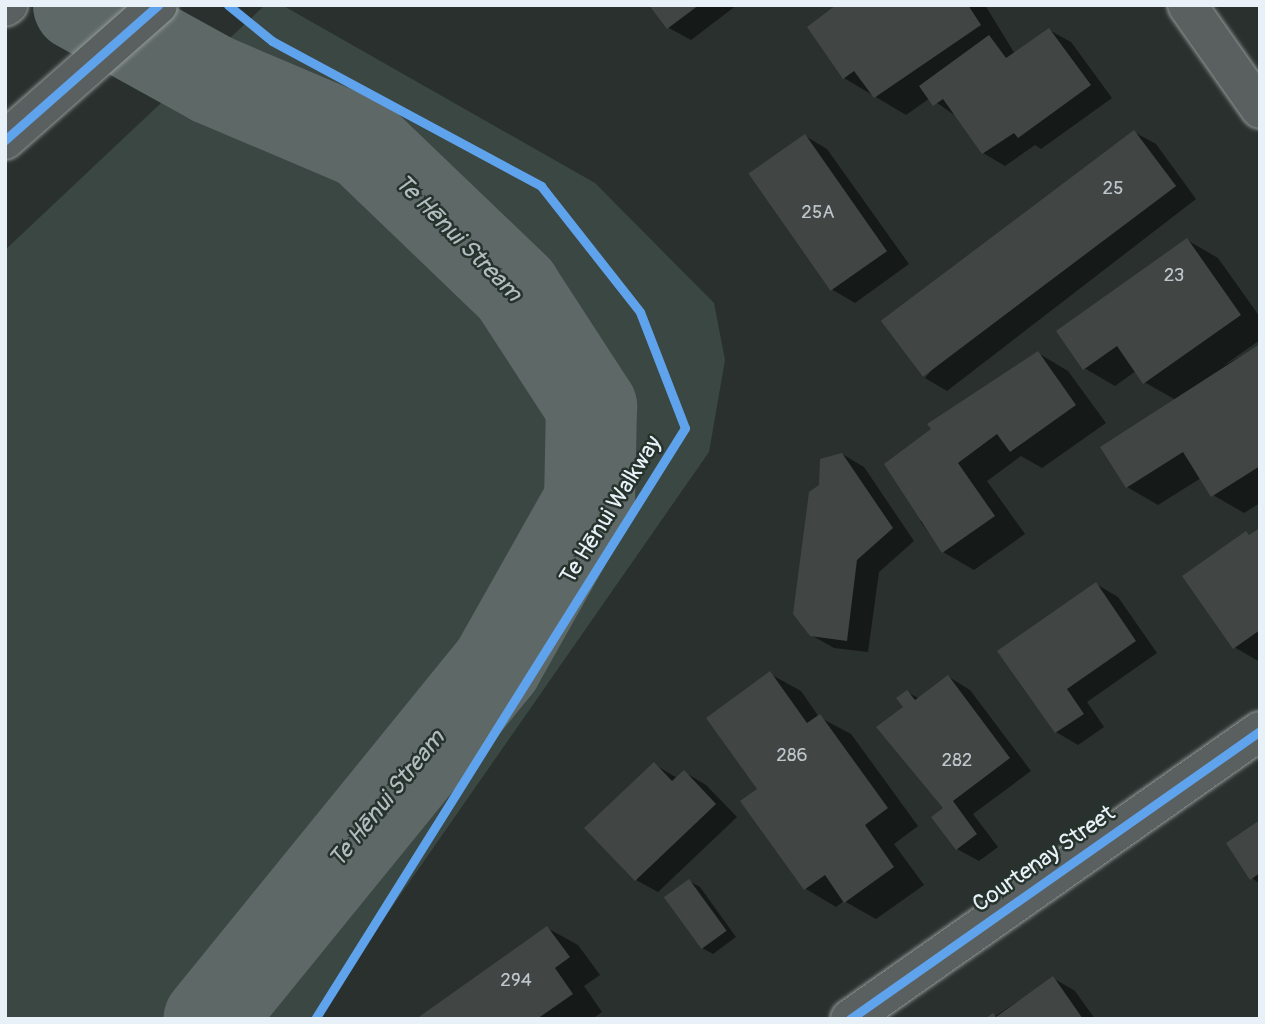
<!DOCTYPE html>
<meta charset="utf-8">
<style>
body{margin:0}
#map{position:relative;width:1265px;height:1024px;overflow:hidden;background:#29302d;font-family:Pangolin,sans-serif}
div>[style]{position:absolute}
.green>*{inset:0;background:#3b4743}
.shadow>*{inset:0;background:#0007}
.river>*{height:91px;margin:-45.5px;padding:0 45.5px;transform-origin:45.5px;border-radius:45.5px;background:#5e6967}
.building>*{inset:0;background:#414644;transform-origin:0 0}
.roads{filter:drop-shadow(0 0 2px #959a9a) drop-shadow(0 0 2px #959a9a)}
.minor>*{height:38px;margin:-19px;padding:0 19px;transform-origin:19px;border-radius:19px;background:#5a6060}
.highway>*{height:38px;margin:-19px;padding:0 19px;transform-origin:19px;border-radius:19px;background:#5a6060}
.cycleway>*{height:9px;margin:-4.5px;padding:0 4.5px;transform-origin:4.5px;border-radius:4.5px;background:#60a3ed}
span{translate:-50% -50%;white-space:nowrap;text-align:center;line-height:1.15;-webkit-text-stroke:5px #26332d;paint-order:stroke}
.number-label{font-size:19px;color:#bec6cb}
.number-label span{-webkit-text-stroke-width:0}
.street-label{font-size:23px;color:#e8f1f8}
.water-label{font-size:24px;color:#b3bdc0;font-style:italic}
.frame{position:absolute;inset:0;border:7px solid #e8f1f8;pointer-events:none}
</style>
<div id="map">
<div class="green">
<div style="clip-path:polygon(265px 5px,282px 5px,595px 183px,714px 303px,725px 360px,709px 452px,314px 1019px,5px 1019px,5px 250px)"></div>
</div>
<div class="shadow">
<div style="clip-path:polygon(651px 5px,737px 5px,691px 40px,669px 28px)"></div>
<div style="clip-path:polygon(838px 5px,985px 5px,1015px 54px,1049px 30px,1071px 42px,1112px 98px,1041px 149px,1035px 145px,1005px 166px,983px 153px,957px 117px,930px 98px,906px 115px,844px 78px)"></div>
<div style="clip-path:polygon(1134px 132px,1156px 144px,1196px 199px,947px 391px,925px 378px)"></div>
<div style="clip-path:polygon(805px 136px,827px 149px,909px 264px,855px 303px,833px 290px)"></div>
<div style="clip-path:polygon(1187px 240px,1218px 258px,1260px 317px,1260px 340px,1223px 366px,1260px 346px,1260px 503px,1244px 513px,1213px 495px,1201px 478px,1158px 505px,1127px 487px,1176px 400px,1144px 382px,1136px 371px,1115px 386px,1084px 368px)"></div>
<div style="clip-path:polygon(1038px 353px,1068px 371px,1106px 423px,1042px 468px,1021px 456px,987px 481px,1025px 534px,974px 570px,943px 552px,920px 521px,925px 518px,933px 430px)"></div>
<div style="clip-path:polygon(842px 454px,864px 467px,914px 541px,879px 572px,868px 652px,834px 648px,811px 635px,820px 485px)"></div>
<div style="clip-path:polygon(1260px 530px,1260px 662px,1234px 647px,1246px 533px,1251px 536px)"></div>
<div style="clip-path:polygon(1096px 584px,1118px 597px,1157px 653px,1087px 702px,1104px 727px,1078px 745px,1056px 732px,999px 651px)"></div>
<div style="clip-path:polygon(770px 674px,801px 691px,819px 717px,851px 734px,918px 826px,894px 844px,924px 885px,876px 919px,844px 901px,836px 907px,806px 889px,742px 802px,759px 790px)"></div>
<div style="clip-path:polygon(949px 677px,970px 690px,1031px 771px,973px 814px,998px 847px,979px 861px,957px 849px,946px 808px,905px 707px,907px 692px,920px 699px)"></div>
<div style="clip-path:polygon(654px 764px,677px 778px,684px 772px,706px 785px,737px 817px,658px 892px,636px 880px)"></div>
<div style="clip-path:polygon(1260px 822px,1260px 884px,1252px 878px)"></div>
<div style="clip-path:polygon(689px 881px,700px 887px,736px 937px,713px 954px,702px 948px)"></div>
<div style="clip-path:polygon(547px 928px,578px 945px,600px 975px,584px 986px,602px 1012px,592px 1019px,419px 1019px)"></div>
<div style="clip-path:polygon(1053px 978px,1075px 991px,1095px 1019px,991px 1019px)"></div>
</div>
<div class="river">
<div style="left:78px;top:5px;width:153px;rotate:28.9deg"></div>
<div style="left:212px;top:79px;width:164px;rotate:23deg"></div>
<div style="left:363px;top:143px;width:211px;rotate:43.8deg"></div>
<div style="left:515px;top:289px;width:140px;rotate:57deg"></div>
<div style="left:591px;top:406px;width:94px;rotate:91.2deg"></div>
<div style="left:589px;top:500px;width:189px;rotate:119.4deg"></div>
<div style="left:496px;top:665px;width:456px;rotate:129.1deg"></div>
</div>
<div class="building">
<div style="clip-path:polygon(649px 5px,699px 5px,667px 29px)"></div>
<div style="clip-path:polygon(836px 5px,968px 5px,981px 25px,874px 98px,854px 71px,843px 79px,807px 27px)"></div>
<div style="clip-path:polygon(1049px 28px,1091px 85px,1018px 138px,1014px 133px,982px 154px,943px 99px,933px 106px,919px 86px,989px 35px,1006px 58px)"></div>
<div style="left:1134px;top:130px;width:70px;height:317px;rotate:53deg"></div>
<div style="left:805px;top:134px;width:143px;height:69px;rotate:55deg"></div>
<div style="clip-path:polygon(1187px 238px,1241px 315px,1143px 384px,1117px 346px,1083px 370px,1056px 331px)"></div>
<div style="clip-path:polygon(1260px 344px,1260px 466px,1211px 497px,1183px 452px,1126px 488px,1100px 447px)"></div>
<div style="clip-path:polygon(1038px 351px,1076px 405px,1010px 452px,997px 434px,958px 463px,995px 516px,942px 553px,884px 464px,931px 429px,927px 424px)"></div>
<div style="clip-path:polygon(842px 453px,893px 528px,857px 560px,847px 641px,810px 636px,793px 614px,809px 492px,819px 485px,820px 459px)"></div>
<div style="clip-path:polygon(1260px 528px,1260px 630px,1233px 649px,1182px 576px,1246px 531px,1249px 535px)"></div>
<div style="clip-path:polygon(1096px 582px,1136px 641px,1067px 689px,1084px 714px,1055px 733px,997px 651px)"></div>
<div style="clip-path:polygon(770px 671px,807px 723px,820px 714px,888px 808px,865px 825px,894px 867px,844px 903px,825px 875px,804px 890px,740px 801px,757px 789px,706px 718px)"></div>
<div style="clip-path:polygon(948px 675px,1010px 758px,953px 801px,977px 834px,956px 850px,931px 817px,943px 808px,876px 727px,903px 707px,896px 698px,907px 690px,915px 700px)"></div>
<div style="clip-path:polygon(654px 762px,672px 781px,684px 770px,716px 804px,635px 881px,584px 828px)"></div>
<div style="clip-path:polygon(1260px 820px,1260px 873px,1250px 880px,1226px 843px)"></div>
<div style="left:689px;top:879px;width:64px;height:31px;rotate:54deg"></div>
<div style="clip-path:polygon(547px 926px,570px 957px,555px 968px,573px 994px,537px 1019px,416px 1019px)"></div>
<div style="clip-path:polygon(1053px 976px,1083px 1019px,985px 1019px,993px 1013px,996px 1017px)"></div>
</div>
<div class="roads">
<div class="minor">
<div style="left:1187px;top:5px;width:127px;rotate:54.9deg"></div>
<div style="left:850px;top:1019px;width:501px;rotate:-35.09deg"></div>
</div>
<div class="highway">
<div style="left:5px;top:7px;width:4px;rotate:-34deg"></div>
<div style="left:5px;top:140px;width:204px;rotate:-41.4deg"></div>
</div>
</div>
<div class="cycleway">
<div style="left:228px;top:5px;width:57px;rotate:39.3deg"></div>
<div style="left:272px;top:41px;width:306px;rotate:28.3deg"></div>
<div style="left:541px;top:186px;width:160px;rotate:51.8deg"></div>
<div style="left:640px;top:312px;width:124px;rotate:68.8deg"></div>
<div style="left:685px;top:428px;width:697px;rotate:122.05deg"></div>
<div style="left:5px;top:140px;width:204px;rotate:-41.4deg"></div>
<div style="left:850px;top:1019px;width:501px;rotate:-35.09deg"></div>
</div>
<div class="number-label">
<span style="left:1113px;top:189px">25</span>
<span style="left:818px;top:213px">25A</span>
<span style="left:1174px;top:276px">23</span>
<span style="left:792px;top:756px">286</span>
<span style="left:957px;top:761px">282</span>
<span style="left:516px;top:981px">294</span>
</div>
<div class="street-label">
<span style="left:611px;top:510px;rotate:-58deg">Te Hēnui Walkway</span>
<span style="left:1044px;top:859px;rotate:-35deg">Courtenay Street</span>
</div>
<div class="water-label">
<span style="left:458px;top:238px;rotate:45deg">Te Hēnui Stream</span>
<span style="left:387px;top:799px;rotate:-51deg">Te Hēnui Stream</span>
</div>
<div class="frame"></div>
</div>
